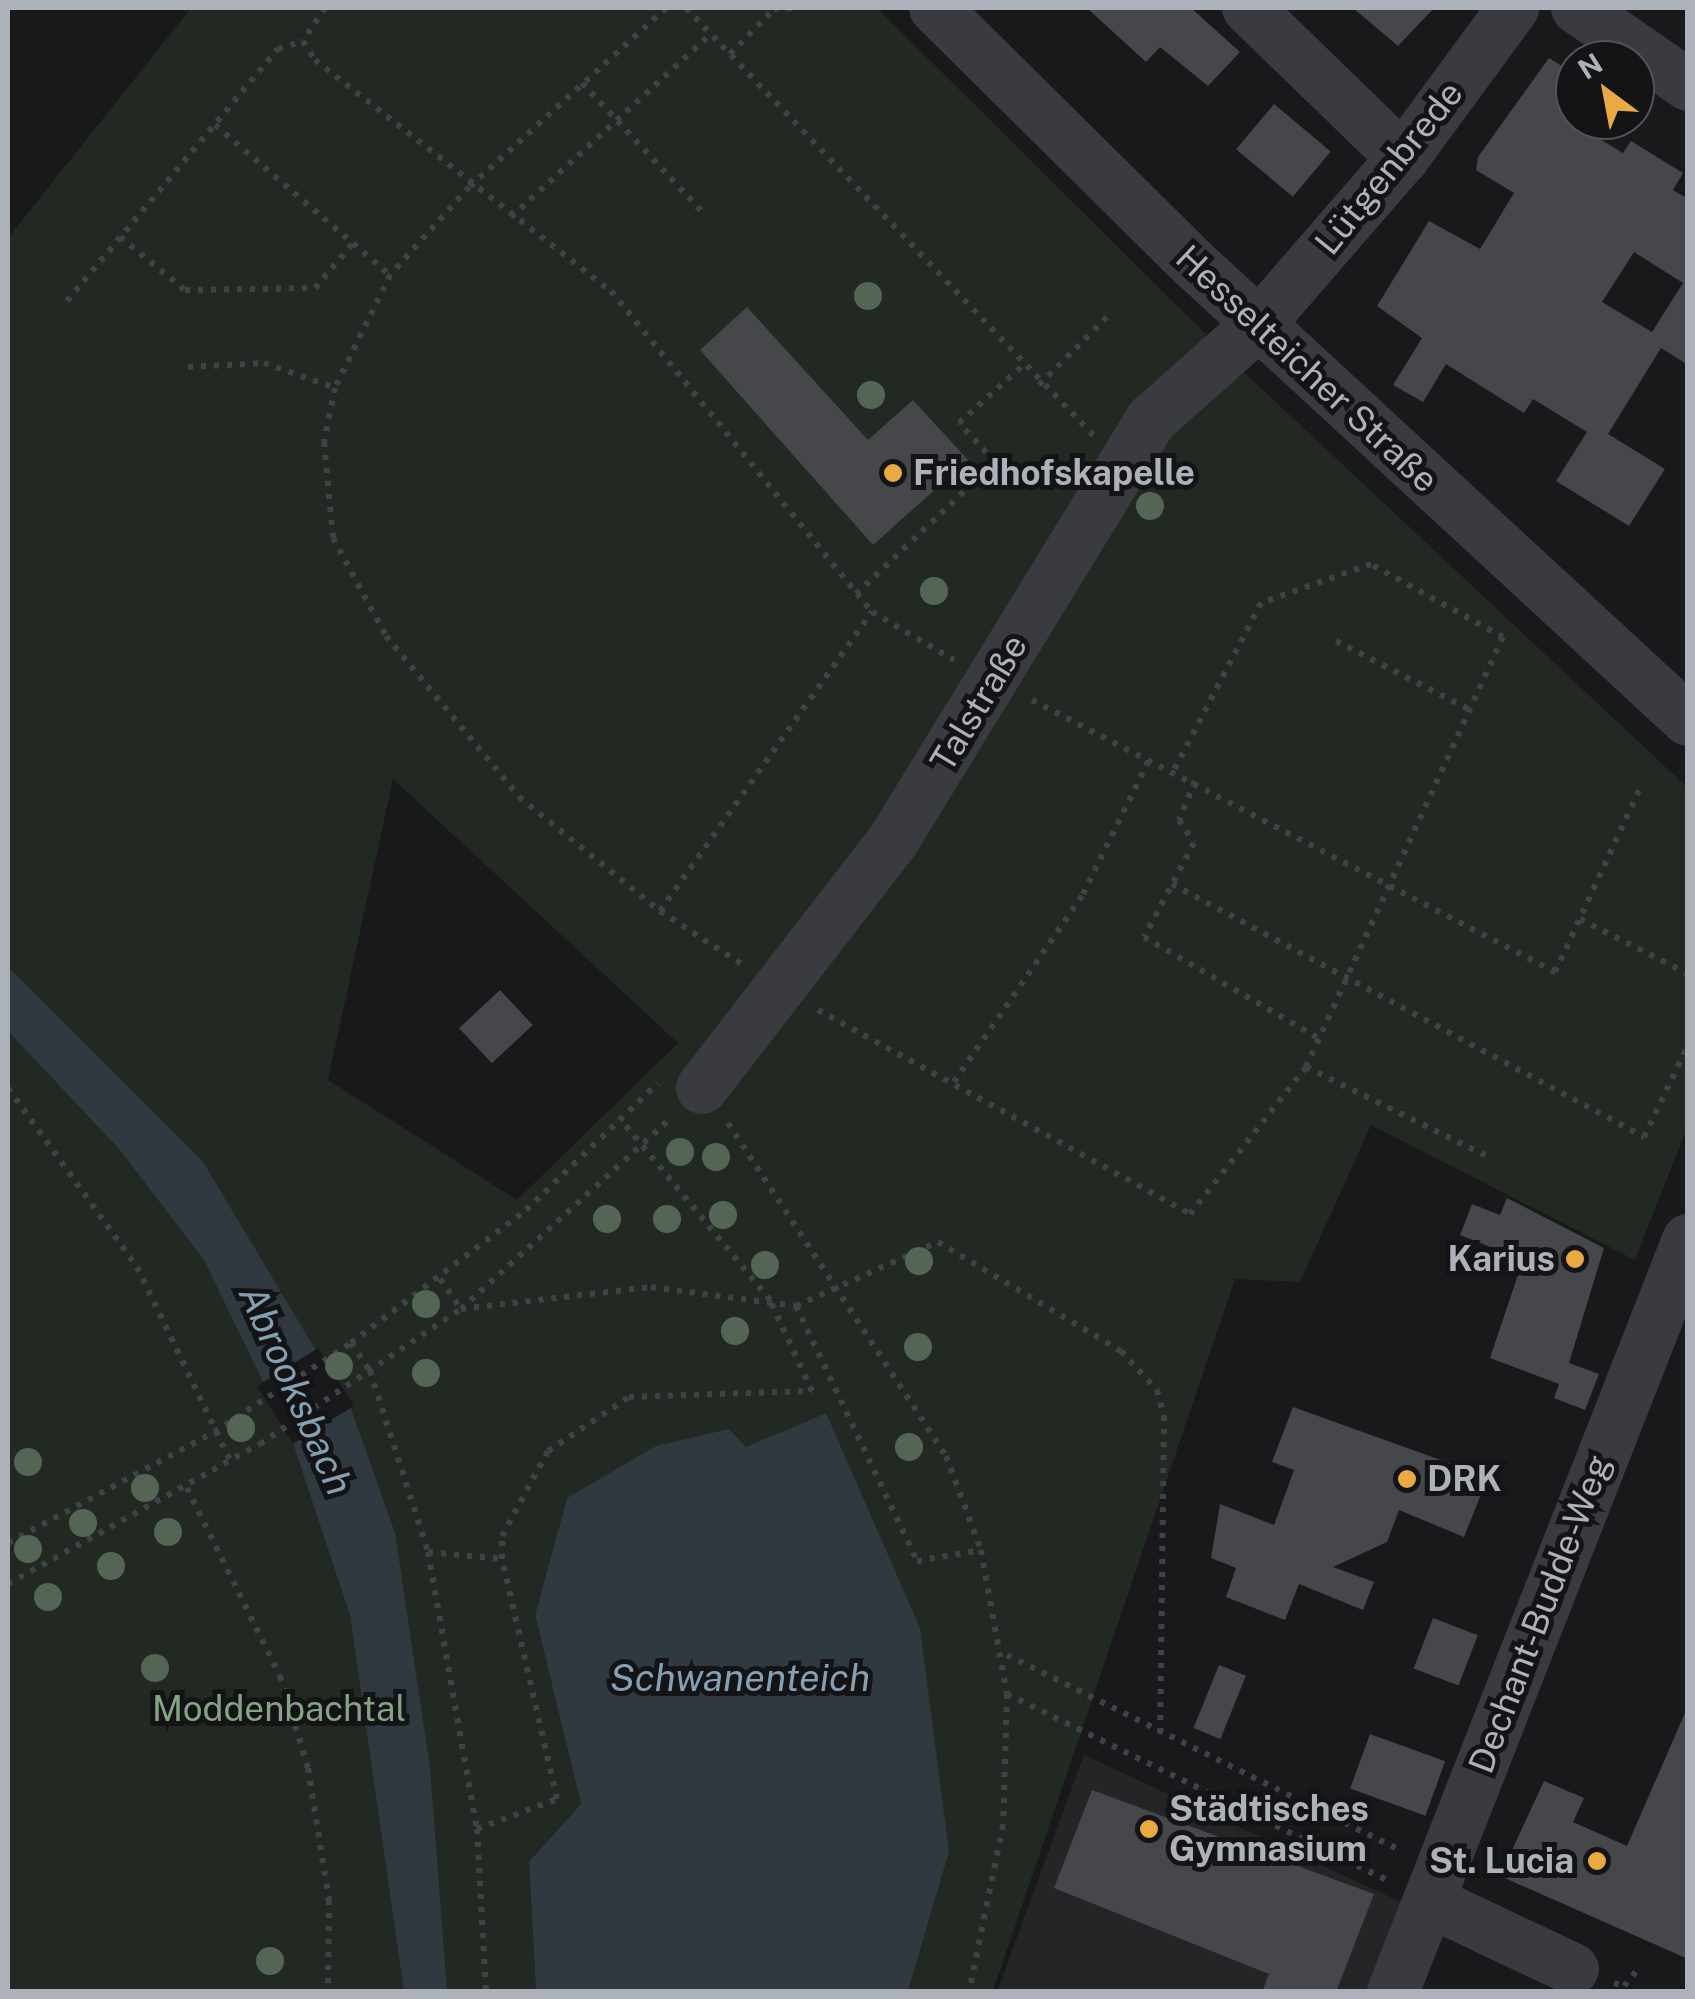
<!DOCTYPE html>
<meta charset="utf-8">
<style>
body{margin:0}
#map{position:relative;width:1695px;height:1999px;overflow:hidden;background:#19191b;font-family:"Public Sans",sans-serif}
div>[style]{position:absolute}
.built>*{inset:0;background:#252528}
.green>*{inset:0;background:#212922}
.water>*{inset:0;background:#2f393f}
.pier>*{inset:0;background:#19191b;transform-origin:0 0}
.building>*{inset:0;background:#46474b;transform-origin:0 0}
.path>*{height:6px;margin-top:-3px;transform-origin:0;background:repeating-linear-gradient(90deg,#404247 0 5px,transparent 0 13px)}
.minor>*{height:52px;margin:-26px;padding:0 26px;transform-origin:26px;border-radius:26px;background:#3a3b40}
.trees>*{width:28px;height:28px;margin:-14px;border-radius:50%;background:#546555}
.dots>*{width:28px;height:28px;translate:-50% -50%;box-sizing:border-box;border:5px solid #141416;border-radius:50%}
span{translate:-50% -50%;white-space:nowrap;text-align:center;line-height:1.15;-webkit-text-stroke:10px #141416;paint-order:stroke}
.street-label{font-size:35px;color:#acb1ba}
.poi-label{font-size:35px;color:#acb1ba;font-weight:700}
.left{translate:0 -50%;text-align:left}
.right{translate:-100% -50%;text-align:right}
.park-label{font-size:35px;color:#84a485}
.water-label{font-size:38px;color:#85a0b3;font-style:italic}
.frame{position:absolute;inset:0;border:10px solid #acb1ba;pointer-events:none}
.north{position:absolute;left:1555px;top:40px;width:100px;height:100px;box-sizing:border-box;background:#141416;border:2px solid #515358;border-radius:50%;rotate:328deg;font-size:28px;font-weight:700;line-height:40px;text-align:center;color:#acb1ba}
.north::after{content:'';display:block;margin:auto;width:35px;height:45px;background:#e9aa43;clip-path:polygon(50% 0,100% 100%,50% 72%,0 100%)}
</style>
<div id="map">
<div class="built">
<div style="clip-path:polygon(1084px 1755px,1401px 1902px,1373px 1991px,997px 1992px)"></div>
</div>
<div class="green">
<div style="clip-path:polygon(evenodd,191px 8px,877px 8px,1248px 376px,1687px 787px,1687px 1128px,1635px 1260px,1371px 1125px,1300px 1282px,1235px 1279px,993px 1991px,908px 1991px,949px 1852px,826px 1413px,746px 1447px,567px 1498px,535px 1615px,581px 1804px,529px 1863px,536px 1991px,8px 1991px,8px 238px,191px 8px,393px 779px,678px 1043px,517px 1200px,328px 1080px,393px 779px)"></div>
</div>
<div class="water">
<div style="clip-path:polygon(8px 967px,203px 1162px,351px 1409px,395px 1533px,430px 1767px,447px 1991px,404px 1991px,350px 1615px,294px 1446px,204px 1260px,120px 1150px,8px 1031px)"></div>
<div style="clip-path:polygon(826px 1413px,920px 1628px,949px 1852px,908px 1991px,536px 1991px,529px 1862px,581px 1804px,535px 1615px,567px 1498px,656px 1446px,729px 1429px,746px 1447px)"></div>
</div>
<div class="pier">
<div style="left:318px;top:1348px;width:68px;height:72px;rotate:58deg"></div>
</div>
<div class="building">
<div style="clip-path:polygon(1087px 8px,1191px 8px,1240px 52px,1208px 86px,1160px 47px,1146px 62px)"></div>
<div style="clip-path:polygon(1353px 8px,1434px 8px,1398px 46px)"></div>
<div style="clip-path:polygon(evenodd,1549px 58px,1575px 74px,1575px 124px,1623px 153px,1631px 141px,1683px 173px,1673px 190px,1688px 199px,1688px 365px,1661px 348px,1608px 434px,1665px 469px,1629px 526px,1556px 481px,1587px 432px,1533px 399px,1524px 413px,1446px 364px,1423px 402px,1393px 385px,1422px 338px,1377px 306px,1429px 221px,1480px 249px,1514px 193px,1476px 170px,1478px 157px,1549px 58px,1634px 252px,1683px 283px,1652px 332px,1602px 302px,1634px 252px)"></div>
<div style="left:1274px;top:104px;width:74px;height:59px;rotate:40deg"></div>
<div style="clip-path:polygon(747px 307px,868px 440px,913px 400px,968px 460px,873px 545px,700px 350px)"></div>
<div style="left:500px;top:990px;width:48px;height:56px;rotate:47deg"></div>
<div style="clip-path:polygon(1507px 1198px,1604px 1248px,1569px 1363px,1599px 1374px,1585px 1410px,1554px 1398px,1559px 1384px,1490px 1358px,1523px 1260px,1460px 1235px,1472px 1204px,1500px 1215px)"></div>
<div style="clip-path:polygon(1293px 1407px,1488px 1477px,1464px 1537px,1399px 1510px,1387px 1542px,1333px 1567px,1374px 1582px,1363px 1610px,1299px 1584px,1285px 1620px,1226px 1597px,1236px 1568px,1211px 1558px,1220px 1504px,1274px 1525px,1294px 1470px,1272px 1462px)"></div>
<div style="left:1433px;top:1618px;width:48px;height:54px;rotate:21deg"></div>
<div style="left:1219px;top:1665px;width:29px;height:68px;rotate:22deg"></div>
<div style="clip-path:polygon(1688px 1706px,1688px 1959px,1500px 1876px,1544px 1781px,1584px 1798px,1573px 1822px,1627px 1846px)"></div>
<div style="left:1370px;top:1734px;width:80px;height:58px;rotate:20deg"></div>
<div style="clip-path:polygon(1092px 1790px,1374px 1894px,1336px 1992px,1262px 1992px,1269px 1974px,1054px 1888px)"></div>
</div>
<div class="path">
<div style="left:325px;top:8px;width:40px;rotate:124deg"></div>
<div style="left:303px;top:41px;width:22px;rotate:58deg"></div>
<div style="left:315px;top:60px;width:375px;rotate:38deg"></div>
<div style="left:611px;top:291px;width:414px;rotate:50.9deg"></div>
<div style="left:872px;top:612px;width:95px;rotate:30.3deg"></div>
<div style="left:666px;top:8px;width:266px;rotate:137.7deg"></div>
<div style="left:469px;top:187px;width:118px;rotate:131.9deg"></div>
<div style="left:390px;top:275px;width:126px;rotate:116deg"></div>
<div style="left:335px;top:388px;width:55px;rotate:101.5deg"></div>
<div style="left:324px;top:442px;width:96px;rotate:84.6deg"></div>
<div style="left:333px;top:538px;width:111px;rotate:61.6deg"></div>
<div style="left:386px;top:636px;width:209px;rotate:50.4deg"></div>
<div style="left:519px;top:797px;width:181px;rotate:39deg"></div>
<div style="left:660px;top:911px;width:367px;rotate:-54.7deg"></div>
<div style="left:686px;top:8px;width:591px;rotate:46.37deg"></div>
<div style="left:730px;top:54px;width:63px;rotate:-45.6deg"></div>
<div style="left:774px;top:9px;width:18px;rotate:-3deg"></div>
<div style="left:582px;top:83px;width:179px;rotate:47deg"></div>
<div style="left:215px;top:125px;width:230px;rotate:40.6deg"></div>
<div style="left:511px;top:217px;width:271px;rotate:-42.5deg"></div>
<div style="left:120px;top:237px;width:84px;rotate:39.2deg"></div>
<div style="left:185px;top:290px;width:130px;rotate:-0.9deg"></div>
<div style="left:315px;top:288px;width:59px;rotate:-49.8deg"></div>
<div style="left:67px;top:301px;width:329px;rotate:-50.1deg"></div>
<div style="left:278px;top:49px;width:26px;rotate:-18deg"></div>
<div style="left:188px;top:367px;width:76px;rotate:-3deg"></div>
<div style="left:264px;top:363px;width:75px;rotate:19.4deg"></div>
<div style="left:1039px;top:385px;width:99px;rotate:-45deg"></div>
<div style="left:856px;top:594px;width:192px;rotate:-43.5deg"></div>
<div style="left:995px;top:462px;width:53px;rotate:-132.7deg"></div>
<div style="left:959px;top:423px;width:84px;rotate:-42.1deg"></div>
<div style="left:1336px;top:641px;width:151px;rotate:27.2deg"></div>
<div style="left:1032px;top:700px;width:590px;rotate:27.48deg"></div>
<div style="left:1555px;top:972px;width:205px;rotate:-65.2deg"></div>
<div style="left:1195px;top:781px;width:42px;rotate:112.3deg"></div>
<div style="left:1179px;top:820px;width:27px;rotate:57deg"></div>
<div style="left:1194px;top:843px;width:106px;rotate:118deg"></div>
<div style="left:1144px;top:937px;width:203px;rotate:30.1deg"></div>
<div style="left:1172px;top:884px;width:536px;rotate:28.19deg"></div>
<div style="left:1644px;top:1137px;width:102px;rotate:-64.4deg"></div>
<div style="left:660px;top:911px;width:99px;rotate:33deg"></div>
<div style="left:1580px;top:919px;width:121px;rotate:27deg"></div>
<div style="left:818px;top:1010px;width:424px;rotate:28.7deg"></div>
<div style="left:1190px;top:1214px;width:187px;rotate:-51.7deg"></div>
<div style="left:1306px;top:1067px;width:473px;rotate:-65.4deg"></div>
<div style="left:1503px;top:637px;width:151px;rotate:-151.1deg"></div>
<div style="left:1371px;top:564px;width:117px;rotate:160.5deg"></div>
<div style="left:1261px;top:603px;width:188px;rotate:117.5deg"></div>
<div style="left:1306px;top:1067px;width:206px;rotate:26.2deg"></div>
<div style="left:954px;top:1082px;width:228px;rotate:-55.5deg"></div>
<div style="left:1083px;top:894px;width:152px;rotate:-63.8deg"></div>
<div style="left:8px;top:1088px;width:221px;rotate:54.2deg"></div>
<div style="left:137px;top:1267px;width:216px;rotate:64.3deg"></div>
<div style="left:728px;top:1123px;width:398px;rotate:56.8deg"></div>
<div style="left:946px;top:1456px;width:100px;rotate:69.6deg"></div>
<div style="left:981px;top:1550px;width:146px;rotate:79.8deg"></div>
<div style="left:1007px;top:1694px;width:131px;rotate:91.7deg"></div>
<div style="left:1003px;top:1825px;width:170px;rotate:101.5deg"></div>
<div style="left:440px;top:1279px;width:37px;rotate:55deg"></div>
<div style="left:461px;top:1309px;width:191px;rotate:-6.6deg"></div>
<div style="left:651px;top:1287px;width:146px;rotate:7.5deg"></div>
<div style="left:796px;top:1306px;width:156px;rotate:-24.3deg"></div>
<div style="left:938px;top:1242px;width:213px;rotate:30.8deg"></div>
<div style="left:1121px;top:1351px;width:53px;rotate:47.3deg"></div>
<div style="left:1157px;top:1390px;width:27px;rotate:75deg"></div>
<div style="left:1164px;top:1416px;width:317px;rotate:90.7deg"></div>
<div style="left:796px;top:1306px;width:282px;rotate:64.6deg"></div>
<div style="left:917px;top:1561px;width:65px;rotate:-9.8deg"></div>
<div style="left:351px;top:1343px;width:34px;rotate:56deg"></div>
<div style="left:370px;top:1371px;width:190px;rotate:72.2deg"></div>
<div style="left:428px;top:1552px;width:281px;rotate:80deg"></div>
<div style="left:477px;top:1829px;width:163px;rotate:86.8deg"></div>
<div style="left:187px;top:1488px;width:210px;rotate:63.7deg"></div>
<div style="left:280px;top:1676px;width:96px;rotate:73.1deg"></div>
<div style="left:308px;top:1768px;width:134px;rotate:81deg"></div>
<div style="left:329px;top:1900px;width:92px;rotate:90.6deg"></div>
<div style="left:8px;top:1543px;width:234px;rotate:-28.3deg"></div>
<div style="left:214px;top:1432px;width:163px;rotate:-33deg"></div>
<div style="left:351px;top:1343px;width:220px;rotate:-37.2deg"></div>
<div style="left:526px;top:1210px;width:183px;rotate:-43.9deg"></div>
<div style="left:428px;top:1552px;width:74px;rotate:5.4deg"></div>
<div style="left:8px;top:1584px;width:288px;rotate:-29.1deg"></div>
<div style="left:260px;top:1444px;width:242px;rotate:-33.9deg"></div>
<div style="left:461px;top:1309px;width:282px;rotate:-42.3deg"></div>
<div style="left:1007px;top:1655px;width:439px;rotate:26.4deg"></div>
<div style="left:1007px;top:1694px;width:429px;rotate:26.1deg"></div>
<div style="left:477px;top:1829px;width:85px;rotate:-20.6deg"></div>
<div style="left:557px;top:1799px;width:246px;rotate:-102.9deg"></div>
<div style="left:502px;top:1559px;width:23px;rotate:-90deg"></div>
<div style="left:502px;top:1536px;width:97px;rotate:-61.6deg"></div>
<div style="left:548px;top:1451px;width:97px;rotate:-33.7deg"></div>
<div style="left:629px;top:1397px;width:183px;rotate:-1.9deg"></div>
<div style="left:812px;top:1391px;width:100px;rotate:-114.8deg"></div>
<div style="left:770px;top:1300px;width:232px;rotate:-129.6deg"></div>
<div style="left:1614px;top:1983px;width:10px;rotate:17deg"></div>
<div style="left:1624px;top:1986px;width:23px;rotate:-50deg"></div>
</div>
<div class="minor">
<div style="left:935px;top:8px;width:364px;rotate:44.7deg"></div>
<div style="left:1194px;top:264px;width:672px;rotate:42.71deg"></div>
<div style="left:1248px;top:8px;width:216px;rotate:44.1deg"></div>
<div style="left:1577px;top:8px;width:135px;rotate:34.7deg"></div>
<div style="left:702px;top:1088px;width:312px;rotate:-52.3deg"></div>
<div style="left:893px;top:841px;width:495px;rotate:-58.5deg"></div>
<div style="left:1152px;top:419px;width:143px;rotate:-41.6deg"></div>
<div style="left:1259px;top:324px;width:220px;rotate:-49.1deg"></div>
<div style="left:1403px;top:158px;width:186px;rotate:-53.7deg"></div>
<div style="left:1431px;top:1902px;width:157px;rotate:25.3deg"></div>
<div style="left:1393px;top:1992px;width:808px;rotate:-68.58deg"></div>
</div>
<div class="trees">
<div style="left:868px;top:296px"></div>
<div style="left:871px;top:395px"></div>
<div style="left:1150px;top:506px"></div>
<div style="left:934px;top:591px"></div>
<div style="left:680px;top:1152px"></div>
<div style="left:716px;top:1157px"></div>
<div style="left:723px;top:1215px"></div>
<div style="left:607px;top:1219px"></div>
<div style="left:667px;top:1219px"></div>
<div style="left:919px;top:1261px"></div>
<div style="left:765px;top:1265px"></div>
<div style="left:426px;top:1304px"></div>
<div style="left:735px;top:1331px"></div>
<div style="left:918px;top:1347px"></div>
<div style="left:339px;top:1366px"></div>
<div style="left:426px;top:1373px"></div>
<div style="left:241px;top:1428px"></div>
<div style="left:909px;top:1447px"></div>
<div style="left:28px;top:1462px"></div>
<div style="left:145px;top:1488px"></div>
<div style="left:83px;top:1523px"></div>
<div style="left:168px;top:1532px"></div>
<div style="left:28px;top:1549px"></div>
<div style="left:111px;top:1566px"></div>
<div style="left:48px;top:1597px"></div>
<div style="left:155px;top:1668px"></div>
<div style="left:270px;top:1961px"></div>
</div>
<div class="dots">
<div style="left:893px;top:473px;background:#e9aa43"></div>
<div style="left:1575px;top:1259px;background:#e9aa43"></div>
<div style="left:1407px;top:1479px;background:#e9aa43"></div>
<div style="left:1149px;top:1829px;background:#e9aa43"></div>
<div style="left:1597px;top:1861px;background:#e9aa43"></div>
</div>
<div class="street-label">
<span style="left:1389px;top:168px;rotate:-51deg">Lütgenbrede</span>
<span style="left:1307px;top:369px;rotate:43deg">Hesselteicher Straße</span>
<span style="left:979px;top:703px;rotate:-59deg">Talstraße</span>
<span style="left:1540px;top:1614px;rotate:-69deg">Dechant-Budde-Weg</span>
</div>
<div class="poi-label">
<span class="left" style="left:913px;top:473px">Friedhofskapelle</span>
<span class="right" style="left:1555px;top:1259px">Karius</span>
<span class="left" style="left:1427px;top:1479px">DRK</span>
<span class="left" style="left:1169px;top:1829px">Städtisches<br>Gymnasium</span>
<span class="right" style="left:1574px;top:1861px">St. Lucia</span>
</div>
<div class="park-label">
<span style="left:279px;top:1709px">Moddenbachtal</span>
</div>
<div class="water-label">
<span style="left:296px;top:1390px;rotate:66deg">Abrooksbach</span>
<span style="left:740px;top:1678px">Schwanenteich</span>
</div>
<div class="frame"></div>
<div class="north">N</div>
</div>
